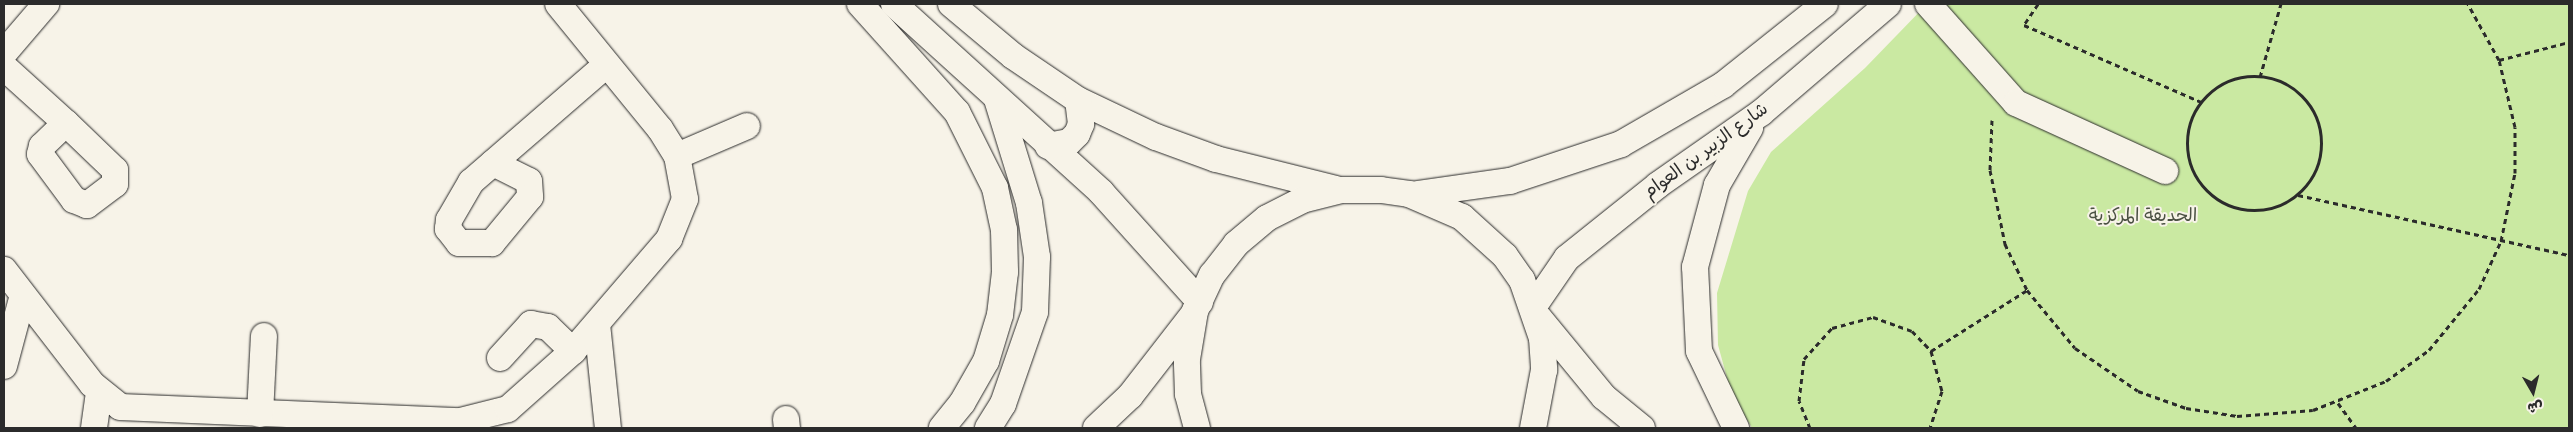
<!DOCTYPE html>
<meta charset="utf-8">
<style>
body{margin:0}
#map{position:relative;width:2573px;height:432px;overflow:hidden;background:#f7f3e8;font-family:Mynerve,"Playpen Sans Arabic",sans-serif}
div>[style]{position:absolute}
.green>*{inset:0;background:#cae9a2}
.path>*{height:3px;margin-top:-1.5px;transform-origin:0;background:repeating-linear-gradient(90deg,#2b2b2b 0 5px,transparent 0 9px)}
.path>.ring{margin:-1.5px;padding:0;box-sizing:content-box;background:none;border:3px solid #2b2b2b;border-radius:50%}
.roads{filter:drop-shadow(0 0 1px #2b2b2b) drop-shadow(0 0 1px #2b2b2b)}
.minor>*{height:26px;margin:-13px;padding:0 13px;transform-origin:13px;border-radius:13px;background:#f7f3e8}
span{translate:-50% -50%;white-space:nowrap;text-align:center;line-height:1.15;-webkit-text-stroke:4px #f7f3e8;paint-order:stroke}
.street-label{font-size:18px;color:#2b2b2b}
.park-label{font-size:18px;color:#4b5143}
.frame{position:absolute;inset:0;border:5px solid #2b2b2b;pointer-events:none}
.north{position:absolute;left:2508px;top:367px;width:50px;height:50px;-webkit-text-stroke:4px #f7f3e8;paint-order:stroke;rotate:172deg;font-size:14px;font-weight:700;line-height:20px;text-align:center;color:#2b2b2b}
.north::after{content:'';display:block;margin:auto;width:18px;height:22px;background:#2b2b2b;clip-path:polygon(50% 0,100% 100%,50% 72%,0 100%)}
</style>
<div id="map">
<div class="green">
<div style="clip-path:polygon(1927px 4px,2569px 4px,2569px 428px,1752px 428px,1732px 396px,1718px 345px,1717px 293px,1748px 191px,1771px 152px,1865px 68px)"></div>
</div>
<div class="path">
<div style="left:2038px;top:4px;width:25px;rotate:124deg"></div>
<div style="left:2024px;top:25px;width:193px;rotate:23.5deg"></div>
<div style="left:2499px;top:60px;width:72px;rotate:-14.4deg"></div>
<div class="ring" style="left:2187px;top:76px;width:131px;height:131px"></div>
<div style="left:2260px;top:77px;width:76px;rotate:-74deg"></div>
<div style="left:1992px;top:120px;width:50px;rotate:92.3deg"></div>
<div style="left:1990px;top:170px;width:76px;rotate:78.5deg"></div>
<div style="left:2005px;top:244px;width:51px;rotate:64.4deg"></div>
<div style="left:2027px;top:290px;width:75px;rotate:50.4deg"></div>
<div style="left:2075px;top:348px;width:76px;rotate:34.3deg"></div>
<div style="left:2138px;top:391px;width:51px;rotate:19.5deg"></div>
<div style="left:2186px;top:408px;width:52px;rotate:8.9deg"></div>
<div style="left:2237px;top:416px;width:76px;rotate:-4.5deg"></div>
<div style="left:2313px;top:410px;width:79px;rotate:-21.7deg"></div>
<div style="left:2386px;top:381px;width:53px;rotate:-35.8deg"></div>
<div style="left:2429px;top:350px;width:79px;rotate:-50.7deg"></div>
<div style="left:2479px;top:289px;width:53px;rotate:-65.4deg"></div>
<div style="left:2501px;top:241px;width:69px;rotate:-78.4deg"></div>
<div style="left:2515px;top:173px;width:46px;rotate:-90deg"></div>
<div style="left:2515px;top:127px;width:69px;rotate:-103.4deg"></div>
<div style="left:2499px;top:60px;width:64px;rotate:-119deg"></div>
<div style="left:2298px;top:195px;width:278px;rotate:12.5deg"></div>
<div style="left:1931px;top:351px;width:114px;rotate:-32.4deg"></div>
<div style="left:2338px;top:403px;width:31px;rotate:54deg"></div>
<div style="left:1810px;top:428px;width:29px;rotate:-112deg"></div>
<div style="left:1799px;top:401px;width:42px;rotate:-83.2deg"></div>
<div style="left:1804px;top:359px;width:42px;rotate:-47.9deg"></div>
<div style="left:1832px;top:328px;width:42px;rotate:-15deg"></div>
<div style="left:1873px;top:317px;width:41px;rotate:19.7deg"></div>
<div style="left:1912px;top:331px;width:28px;rotate:46deg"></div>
<div style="left:1931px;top:351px;width:41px;rotate:74.6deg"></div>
<div style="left:1942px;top:391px;width:39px;rotate:108deg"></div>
</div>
<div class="roads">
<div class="minor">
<div style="left:860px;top:4px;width:145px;rotate:48.1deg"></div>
<div style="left:957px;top:112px;width:85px;rotate:63.4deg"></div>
<div style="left:995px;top:188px;width:43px;rotate:77.9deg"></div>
<div style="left:1004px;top:230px;width:42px;rotate:88.6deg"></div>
<div style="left:1005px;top:272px;width:43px;rotate:96.6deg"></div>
<div style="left:1000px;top:315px;width:48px;rotate:106.9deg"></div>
<div style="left:986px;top:361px;width:48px;rotate:119.7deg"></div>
<div style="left:962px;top:403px;width:32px;rotate:129deg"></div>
<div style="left:894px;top:4px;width:280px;rotate:42.2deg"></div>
<div style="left:1101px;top:192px;width:148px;rotate:48deg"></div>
<div style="left:951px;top:4px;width:81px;rotate:40deg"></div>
<div style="left:1013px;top:56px;width:78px;rotate:34.1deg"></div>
<div style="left:1078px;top:100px;width:86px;rotate:25.4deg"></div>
<div style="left:1156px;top:137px;width:64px;rotate:20.1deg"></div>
<div style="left:1216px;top:159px;width:123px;rotate:14.1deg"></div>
<div style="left:1928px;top:4px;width:132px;rotate:48.4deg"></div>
<div style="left:2016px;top:103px;width:164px;rotate:24.5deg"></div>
<div style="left:4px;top:53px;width:65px;rotate:-49.4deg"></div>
<div style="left:4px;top:67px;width:84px;rotate:42.1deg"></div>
<div style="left:66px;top:123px;width:68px;rotate:43.8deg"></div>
<div style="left:115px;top:170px;width:14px;rotate:90deg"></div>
<div style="left:115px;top:184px;width:35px;rotate:143deg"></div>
<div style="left:87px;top:205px;width:14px;rotate:-159deg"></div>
<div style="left:74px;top:200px;width:57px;rotate:-126.5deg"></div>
<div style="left:40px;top:154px;width:8px;rotate:-76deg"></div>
<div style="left:42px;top:146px;width:33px;rotate:-44deg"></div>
<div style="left:1048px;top:146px;width:21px;rotate:-11deg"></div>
<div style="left:1069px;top:142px;width:11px;rotate:-45deg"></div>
<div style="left:1077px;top:134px;width:11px;rotate:-68deg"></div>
<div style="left:1081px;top:124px;width:24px;rotate:-97deg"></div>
<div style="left:677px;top:156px;width:76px;rotate:-23.2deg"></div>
<div style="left:493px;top:163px;width:40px;rotate:26.6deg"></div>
<div style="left:529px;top:181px;width:16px;rotate:86deg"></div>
<div style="left:530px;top:197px;width:60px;rotate:129.6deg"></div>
<div style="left:492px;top:243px;width:33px;rotate:180deg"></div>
<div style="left:459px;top:243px;width:18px;rotate:-128deg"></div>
<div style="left:448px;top:229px;width:9px;rotate:-84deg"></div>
<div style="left:449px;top:220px;width:44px;rotate:-59.9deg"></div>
<div style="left:471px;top:182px;width:177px;rotate:-40.9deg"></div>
<div style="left:1417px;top:194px;width:94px;rotate:-8deg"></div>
<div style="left:1510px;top:181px;width:117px;rotate:-18.4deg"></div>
<div style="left:1621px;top:144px;width:118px;rotate:-30deg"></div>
<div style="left:1723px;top:85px;width:130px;rotate:-38.5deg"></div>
<div style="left:4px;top:270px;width:144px;rotate:52.3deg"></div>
<div style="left:92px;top:384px;width:36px;rotate:39deg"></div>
<div style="left:120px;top:407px;width:340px;rotate:2.4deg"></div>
<div style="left:460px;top:421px;width:49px;rotate:-14deg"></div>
<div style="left:508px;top:409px;width:87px;rotate:-41.7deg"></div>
<div style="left:573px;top:351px;width:148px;rotate:-49.4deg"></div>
<div style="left:669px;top:239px;width:43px;rotate:-68.2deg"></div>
<div style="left:685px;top:199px;width:44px;rotate:-100.5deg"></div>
<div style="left:677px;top:156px;width:32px;rotate:-122deg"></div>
<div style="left:660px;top:129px;width:161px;rotate:-129.2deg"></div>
<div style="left:1534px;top:306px;width:58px;rotate:-55.5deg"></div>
<div style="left:1567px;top:258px;width:117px;rotate:-38.7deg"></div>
<div style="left:1658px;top:185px;width:126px;rotate:-35deg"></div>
<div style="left:1761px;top:113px;width:167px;rotate:-40.6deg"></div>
<div style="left:1539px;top:318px;width:102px;rotate:50.6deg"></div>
<div style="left:1604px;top:397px;width:49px;rotate:39.2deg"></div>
<div style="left:597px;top:324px;width:105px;rotate:84deg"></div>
<div style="left:500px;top:358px;width:46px;rotate:-47.6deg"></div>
<div style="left:531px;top:324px;width:17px;rotate:10deg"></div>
<div style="left:548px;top:327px;width:35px;rotate:44deg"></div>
<div style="left:4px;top:366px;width:73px;rotate:-75deg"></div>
<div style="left:260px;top:414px;width:78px;rotate:-87.1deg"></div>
<div style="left:786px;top:419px;width:9px;rotate:84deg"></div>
<div style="left:94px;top:428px;width:36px;rotate:-82deg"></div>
<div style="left:988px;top:428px;width:28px;rotate:-58deg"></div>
<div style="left:1003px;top:404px;width:97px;rotate:-70.8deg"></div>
<div style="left:1035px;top:312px;width:55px;rotate:-87.9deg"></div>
<div style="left:1037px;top:257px;width:55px;rotate:-98.4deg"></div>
<div style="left:1029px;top:203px;width:109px;rotate:-107.1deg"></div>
<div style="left:1096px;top:428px;width:47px;rotate:-43.3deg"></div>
<div style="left:1130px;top:396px;width:101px;rotate:-52.2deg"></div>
<div style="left:1197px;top:428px;width:35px;rotate:-105deg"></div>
<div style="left:1188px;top:394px;width:35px;rotate:-92deg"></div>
<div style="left:1187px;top:359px;width:49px;rotate:-80.5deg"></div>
<div style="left:1195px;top:311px;width:40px;rotate:-65deg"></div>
<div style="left:1212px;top:275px;width:39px;rotate:-52deg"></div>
<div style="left:1236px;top:244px;width:40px;rotate:-40deg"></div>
<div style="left:1267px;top:218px;width:39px;rotate:-27deg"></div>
<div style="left:1302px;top:200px;width:40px;rotate:-14.4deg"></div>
<div style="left:1341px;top:190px;width:40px"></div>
<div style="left:1381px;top:190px;width:28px;rotate:8deg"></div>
<div style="left:1409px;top:194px;width:58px;rotate:23.5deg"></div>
<div style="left:1462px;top:217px;width:58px;rotate:42.2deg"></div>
<div style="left:1505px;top:256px;width:29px;rotate:55deg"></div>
<div style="left:1522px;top:280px;width:61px;rotate:71deg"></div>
<div style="left:1542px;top:338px;width:32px;rotate:86deg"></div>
<div style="left:1544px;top:370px;width:59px;rotate:100.7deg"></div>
<div style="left:1736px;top:428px;width:85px;rotate:-115.7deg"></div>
<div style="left:1699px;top:351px;width:84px;rotate:-92.7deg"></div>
<div style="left:1695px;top:267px;width:85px;rotate:-75deg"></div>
<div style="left:1717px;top:185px;width:66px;rotate:-59.9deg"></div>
</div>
</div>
<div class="street-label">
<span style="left:1706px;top:151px;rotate:-36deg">شارع الزبير بن العوام</span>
</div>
<div class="park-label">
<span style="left:2143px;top:216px">الحديقة المركزية</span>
</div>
<div class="frame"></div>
<div class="north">ش</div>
</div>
